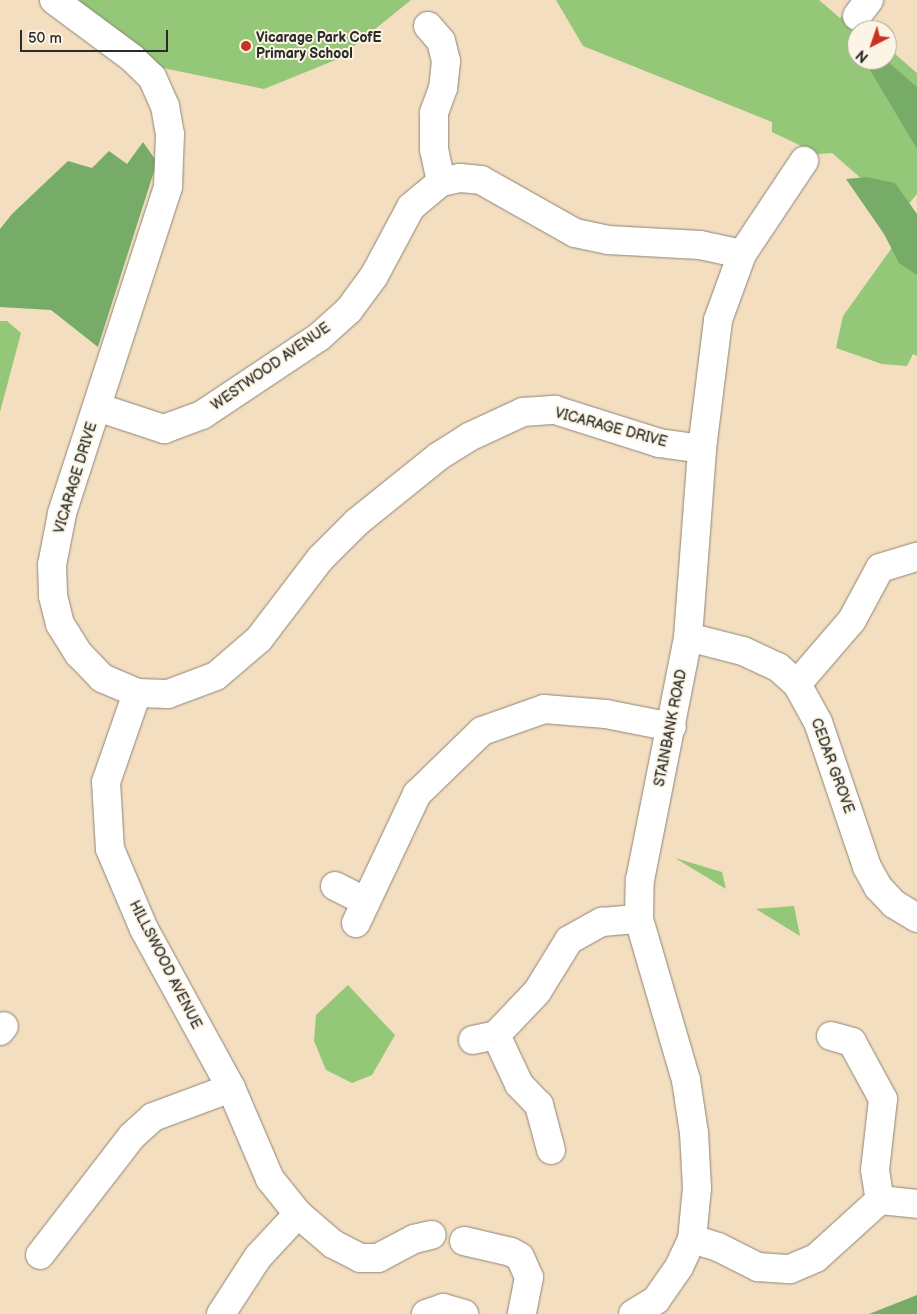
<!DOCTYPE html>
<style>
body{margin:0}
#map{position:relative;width:917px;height:1314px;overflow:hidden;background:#f3dec0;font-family:"Balsamiq Sans",sans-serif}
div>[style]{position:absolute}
.green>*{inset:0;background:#94c777}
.forest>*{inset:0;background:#77ac68}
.roads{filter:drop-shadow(0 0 1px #8f8476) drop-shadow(0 0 1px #8f8476)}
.minor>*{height:28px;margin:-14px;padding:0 14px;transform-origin:14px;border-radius:14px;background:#fff}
.dots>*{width:14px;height:14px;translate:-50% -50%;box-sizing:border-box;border:2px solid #fcf5e5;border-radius:50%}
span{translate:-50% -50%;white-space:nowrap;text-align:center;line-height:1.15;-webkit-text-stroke:4px #fcf5e5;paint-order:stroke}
.poi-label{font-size:14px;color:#2b2b2b;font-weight:700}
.left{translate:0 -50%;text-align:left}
.street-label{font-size:14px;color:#2b2b2b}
.north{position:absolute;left:847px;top:20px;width:50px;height:50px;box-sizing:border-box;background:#fcf5e5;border:1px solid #a8a49b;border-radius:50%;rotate:221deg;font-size:14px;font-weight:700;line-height:20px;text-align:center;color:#2b2b2b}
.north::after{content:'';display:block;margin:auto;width:18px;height:22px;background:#c8321e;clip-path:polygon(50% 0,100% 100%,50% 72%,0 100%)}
.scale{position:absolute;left:20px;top:30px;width:148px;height:22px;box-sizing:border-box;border:2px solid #2b2b2b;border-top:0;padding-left:6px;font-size:15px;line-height:18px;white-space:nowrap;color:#2b2b2b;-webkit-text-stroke:4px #fcf5e5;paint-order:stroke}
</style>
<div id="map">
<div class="green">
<div style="clip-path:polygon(75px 0,411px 0,338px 59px,264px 89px,163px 68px)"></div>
<div style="clip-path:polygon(556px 0,819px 0,840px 18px,846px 12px,867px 30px,857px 30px,857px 60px,887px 60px,887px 47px,917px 73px,917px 194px,901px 213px,832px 153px,818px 154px,772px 132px,772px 122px,583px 46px)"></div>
<div style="clip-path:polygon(896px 242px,917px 269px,917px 356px,913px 354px,907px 366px,882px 364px,836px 348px,843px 316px)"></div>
<div style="clip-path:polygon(0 321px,7px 321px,21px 333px,0 412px)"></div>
<div style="clip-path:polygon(675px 858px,722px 872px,726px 889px)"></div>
<div style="clip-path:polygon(794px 906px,800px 936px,756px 909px)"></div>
<div style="clip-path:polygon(348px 985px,395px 1035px,372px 1075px,352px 1083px,326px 1070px,314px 1041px,316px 1015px)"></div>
</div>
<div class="forest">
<div style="clip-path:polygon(864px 60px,886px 60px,917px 87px,917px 149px)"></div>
<div style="clip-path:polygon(143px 142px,157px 162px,98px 347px,51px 310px,0 307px,0 229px,12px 214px,68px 161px,92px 168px,109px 151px,127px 164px)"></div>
<div style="clip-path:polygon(867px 177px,895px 183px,917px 214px,917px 275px,899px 263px,884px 234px,846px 179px)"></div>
<div style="clip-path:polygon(917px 1295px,917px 1314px,869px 1314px)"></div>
</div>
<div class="roads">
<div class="minor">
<div style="left:54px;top:0;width:97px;rotate:36.6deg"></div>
<div style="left:132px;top:58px;width:28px;rotate:44deg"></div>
<div style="left:152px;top:77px;width:32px;rotate:66deg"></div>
<div style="left:165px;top:106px;width:28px;rotate:80deg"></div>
<div style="left:170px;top:134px;width:53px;rotate:92.2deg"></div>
<div style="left:168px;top:187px;width:344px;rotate:108deg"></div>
<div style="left:62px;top:514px;width:52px;rotate:101.1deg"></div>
<div style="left:52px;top:565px;width:31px;rotate:88deg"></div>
<div style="left:53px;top:596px;width:29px;rotate:76deg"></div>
<div style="left:60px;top:624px;width:36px;rotate:58deg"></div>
<div style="left:79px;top:654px;width:33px;rotate:46deg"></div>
<div style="left:102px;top:678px;width:38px;rotate:23deg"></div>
<div style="left:137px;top:693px;width:31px;rotate:2deg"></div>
<div style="left:168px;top:694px;width:51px;rotate:-20.6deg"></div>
<div style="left:216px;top:676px;width:57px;rotate:-40.7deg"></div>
<div style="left:259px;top:639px;width:101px;rotate:-52.7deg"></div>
<div style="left:320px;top:559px;width:52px;rotate:-45deg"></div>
<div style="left:357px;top:522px;width:105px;rotate:-38.8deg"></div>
<div style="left:439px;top:456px;width:36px;rotate:-32deg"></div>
<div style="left:469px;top:437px;width:60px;rotate:-24.8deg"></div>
<div style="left:523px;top:412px;width:32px;rotate:-4deg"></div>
<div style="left:555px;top:410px;width:109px;rotate:17.6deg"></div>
<div style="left:659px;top:443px;width:43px;rotate:7.9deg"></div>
<div style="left:857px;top:16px;width:20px;rotate:-53deg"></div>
<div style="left:428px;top:26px;width:20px;rotate:49deg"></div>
<div style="left:441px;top:41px;width:21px;rotate:76deg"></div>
<div style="left:446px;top:61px;width:27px;rotate:96deg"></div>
<div style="left:443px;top:88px;width:27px;rotate:110deg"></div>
<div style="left:434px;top:113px;width:36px;rotate:90deg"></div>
<div style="left:434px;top:149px;width:34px;rotate:78deg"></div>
<div style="left:97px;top:407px;width:71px;rotate:18.2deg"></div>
<div style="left:164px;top:429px;width:40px;rotate:-20.2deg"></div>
<div style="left:202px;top:415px;width:141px;rotate:-33.7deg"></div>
<div style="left:319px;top:337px;width:40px;rotate:-42deg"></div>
<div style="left:349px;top:310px;width:42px;rotate:-53.7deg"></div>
<div style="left:374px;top:276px;width:78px;rotate:-61.8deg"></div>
<div style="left:411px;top:207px;width:39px;rotate:-40deg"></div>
<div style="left:441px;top:182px;width:19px;rotate:-12deg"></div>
<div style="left:460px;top:178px;width:21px;rotate:5deg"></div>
<div style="left:481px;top:180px;width:108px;rotate:29.4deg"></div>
<div style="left:575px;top:233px;width:34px;rotate:12deg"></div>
<div style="left:608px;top:240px;width:92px;rotate:3.1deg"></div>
<div style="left:700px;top:245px;width:43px;rotate:12.1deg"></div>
<div style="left:688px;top:637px;width:57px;rotate:14.3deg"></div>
<div style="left:743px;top:651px;width:38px;rotate:25deg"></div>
<div style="left:778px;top:667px;width:25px;rotate:42deg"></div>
<div style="left:797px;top:684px;width:43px;rotate:61.1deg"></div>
<div style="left:818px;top:722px;width:153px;rotate:71.3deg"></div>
<div style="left:867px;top:867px;width:23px;rotate:61deg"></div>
<div style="left:878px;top:887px;width:23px;rotate:47deg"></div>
<div style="left:894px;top:904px;width:27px;rotate:31deg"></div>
<div style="left:797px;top:684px;width:84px;rotate:-49.3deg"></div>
<div style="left:852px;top:620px;width:59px;rotate:-61.7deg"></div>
<div style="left:880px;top:568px;width:39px;rotate:-17deg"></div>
<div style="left:137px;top:693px;width:94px;rotate:109.2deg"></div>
<div style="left:106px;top:782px;width:67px;rotate:86.6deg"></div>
<div style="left:110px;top:849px;width:87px;rotate:67deg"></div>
<div style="left:144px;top:929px;width:181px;rotate:61.3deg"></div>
<div style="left:231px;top:1088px;width:99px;rotate:66.8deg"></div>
<div style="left:270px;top:1179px;width:45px;rotate:51.3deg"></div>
<div style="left:298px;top:1214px;width:46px;rotate:40.6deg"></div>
<div style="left:333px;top:1244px;width:30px;rotate:27deg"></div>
<div style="left:360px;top:1258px;width:18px"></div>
<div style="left:378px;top:1258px;width:41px;rotate:-27.8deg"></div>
<div style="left:414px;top:1239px;width:18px;rotate:-13deg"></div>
<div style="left:335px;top:886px;width:35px;rotate:27deg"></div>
<div style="left:356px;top:923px;width:143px;rotate:-64.7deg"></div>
<div style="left:417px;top:794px;width:91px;rotate:-44.1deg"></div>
<div style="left:482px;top:731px;width:66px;rotate:-19.5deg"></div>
<div style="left:544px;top:709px;width:62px;rotate:4.6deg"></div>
<div style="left:606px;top:714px;width:67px;rotate:11.1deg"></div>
<div style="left:0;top:1031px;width:6px;rotate:-51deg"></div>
<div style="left:831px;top:1036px;width:22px;rotate:16deg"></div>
<div style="left:852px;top:1042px;width:65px;rotate:61.5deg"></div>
<div style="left:883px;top:1099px;width:71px;rotate:96.4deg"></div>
<div style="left:875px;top:1170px;width:30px;rotate:81deg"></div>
<div style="left:473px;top:1040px;width:24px;rotate:-12deg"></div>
<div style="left:551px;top:1150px;width:47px;rotate:-104.9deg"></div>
<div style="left:539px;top:1105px;width:29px;rotate:-134deg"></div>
<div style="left:519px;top:1084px;width:54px;rotate:-115.1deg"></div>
<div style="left:496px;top:1035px;width:59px;rotate:-46.4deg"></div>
<div style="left:537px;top:992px;width:61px;rotate:-58.4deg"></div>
<div style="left:569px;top:940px;width:38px;rotate:-29deg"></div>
<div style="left:602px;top:922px;width:37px;rotate:-5deg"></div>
<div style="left:692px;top:1239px;width:27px;rotate:17deg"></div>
<div style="left:718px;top:1247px;width:45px;rotate:26.6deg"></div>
<div style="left:758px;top:1267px;width:32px;rotate:4deg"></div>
<div style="left:790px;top:1269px;width:28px;rotate:-23deg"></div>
<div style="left:816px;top:1258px;width:86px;rotate:-42.2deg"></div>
<div style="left:880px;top:1200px;width:37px;rotate:6deg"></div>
<div style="left:464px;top:1241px;width:48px;rotate:13.2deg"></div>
<div style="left:511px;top:1252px;width:10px;rotate:29deg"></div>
<div style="left:520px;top:1257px;width:22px;rotate:66deg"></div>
<div style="left:529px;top:1277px;width:38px;rotate:101deg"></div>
<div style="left:40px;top:1255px;width:150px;rotate:-52.3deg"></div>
<div style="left:132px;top:1136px;width:28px;rotate:-42deg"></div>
<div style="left:153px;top:1117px;width:83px;rotate:-20.4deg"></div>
<div style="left:221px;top:1314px;width:68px;rotate:-57deg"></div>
<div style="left:258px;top:1257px;width:59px;rotate:-47.1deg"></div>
<div style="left:426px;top:1314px;width:18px;rotate:-19deg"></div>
<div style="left:443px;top:1308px;width:22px;rotate:16deg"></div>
<div style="left:633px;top:1314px;width:27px;rotate:-31deg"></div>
<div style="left:656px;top:1300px;width:40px;rotate:-55.1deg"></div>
<div style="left:679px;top:1267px;width:31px;rotate:-65deg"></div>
<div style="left:692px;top:1239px;width:51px;rotate:-84.4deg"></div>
<div style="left:697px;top:1188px;width:55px;rotate:-93.1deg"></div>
<div style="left:694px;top:1133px;width:54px;rotate:-98.6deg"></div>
<div style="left:686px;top:1080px;width:168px;rotate:-106.3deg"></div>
<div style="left:639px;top:919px;width:39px;rotate:-89deg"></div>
<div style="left:640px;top:880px;width:248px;rotate:-78.8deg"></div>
<div style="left:688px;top:637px;width:189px;rotate:-85.7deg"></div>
<div style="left:702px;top:449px;width:130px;rotate:-82.9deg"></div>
<div style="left:718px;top:320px;width:70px;rotate:-70deg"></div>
<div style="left:742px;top:254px;width:112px;rotate:-56.3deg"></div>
</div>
</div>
<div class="dots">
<div style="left:246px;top:46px;background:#c8321e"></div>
</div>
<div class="poi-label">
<span class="left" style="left:256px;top:46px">Vicarage Park CofE<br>Primary School</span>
</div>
<div class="street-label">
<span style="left:271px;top:367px;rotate:-35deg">WESTWOOD AVENUE</span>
<span style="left:611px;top:428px;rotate:15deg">VICARAGE DRIVE</span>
<span style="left:76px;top:478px;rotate:-73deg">VICARAGE DRIVE</span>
<span style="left:671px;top:728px;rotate:-79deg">STAINBANK ROAD</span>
<span style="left:832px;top:766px;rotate:70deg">CEDAR GROVE</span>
<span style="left:165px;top:965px;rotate:63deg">HILLSWOOD AVENUE</span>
</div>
<div class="north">N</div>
<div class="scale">50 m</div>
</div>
